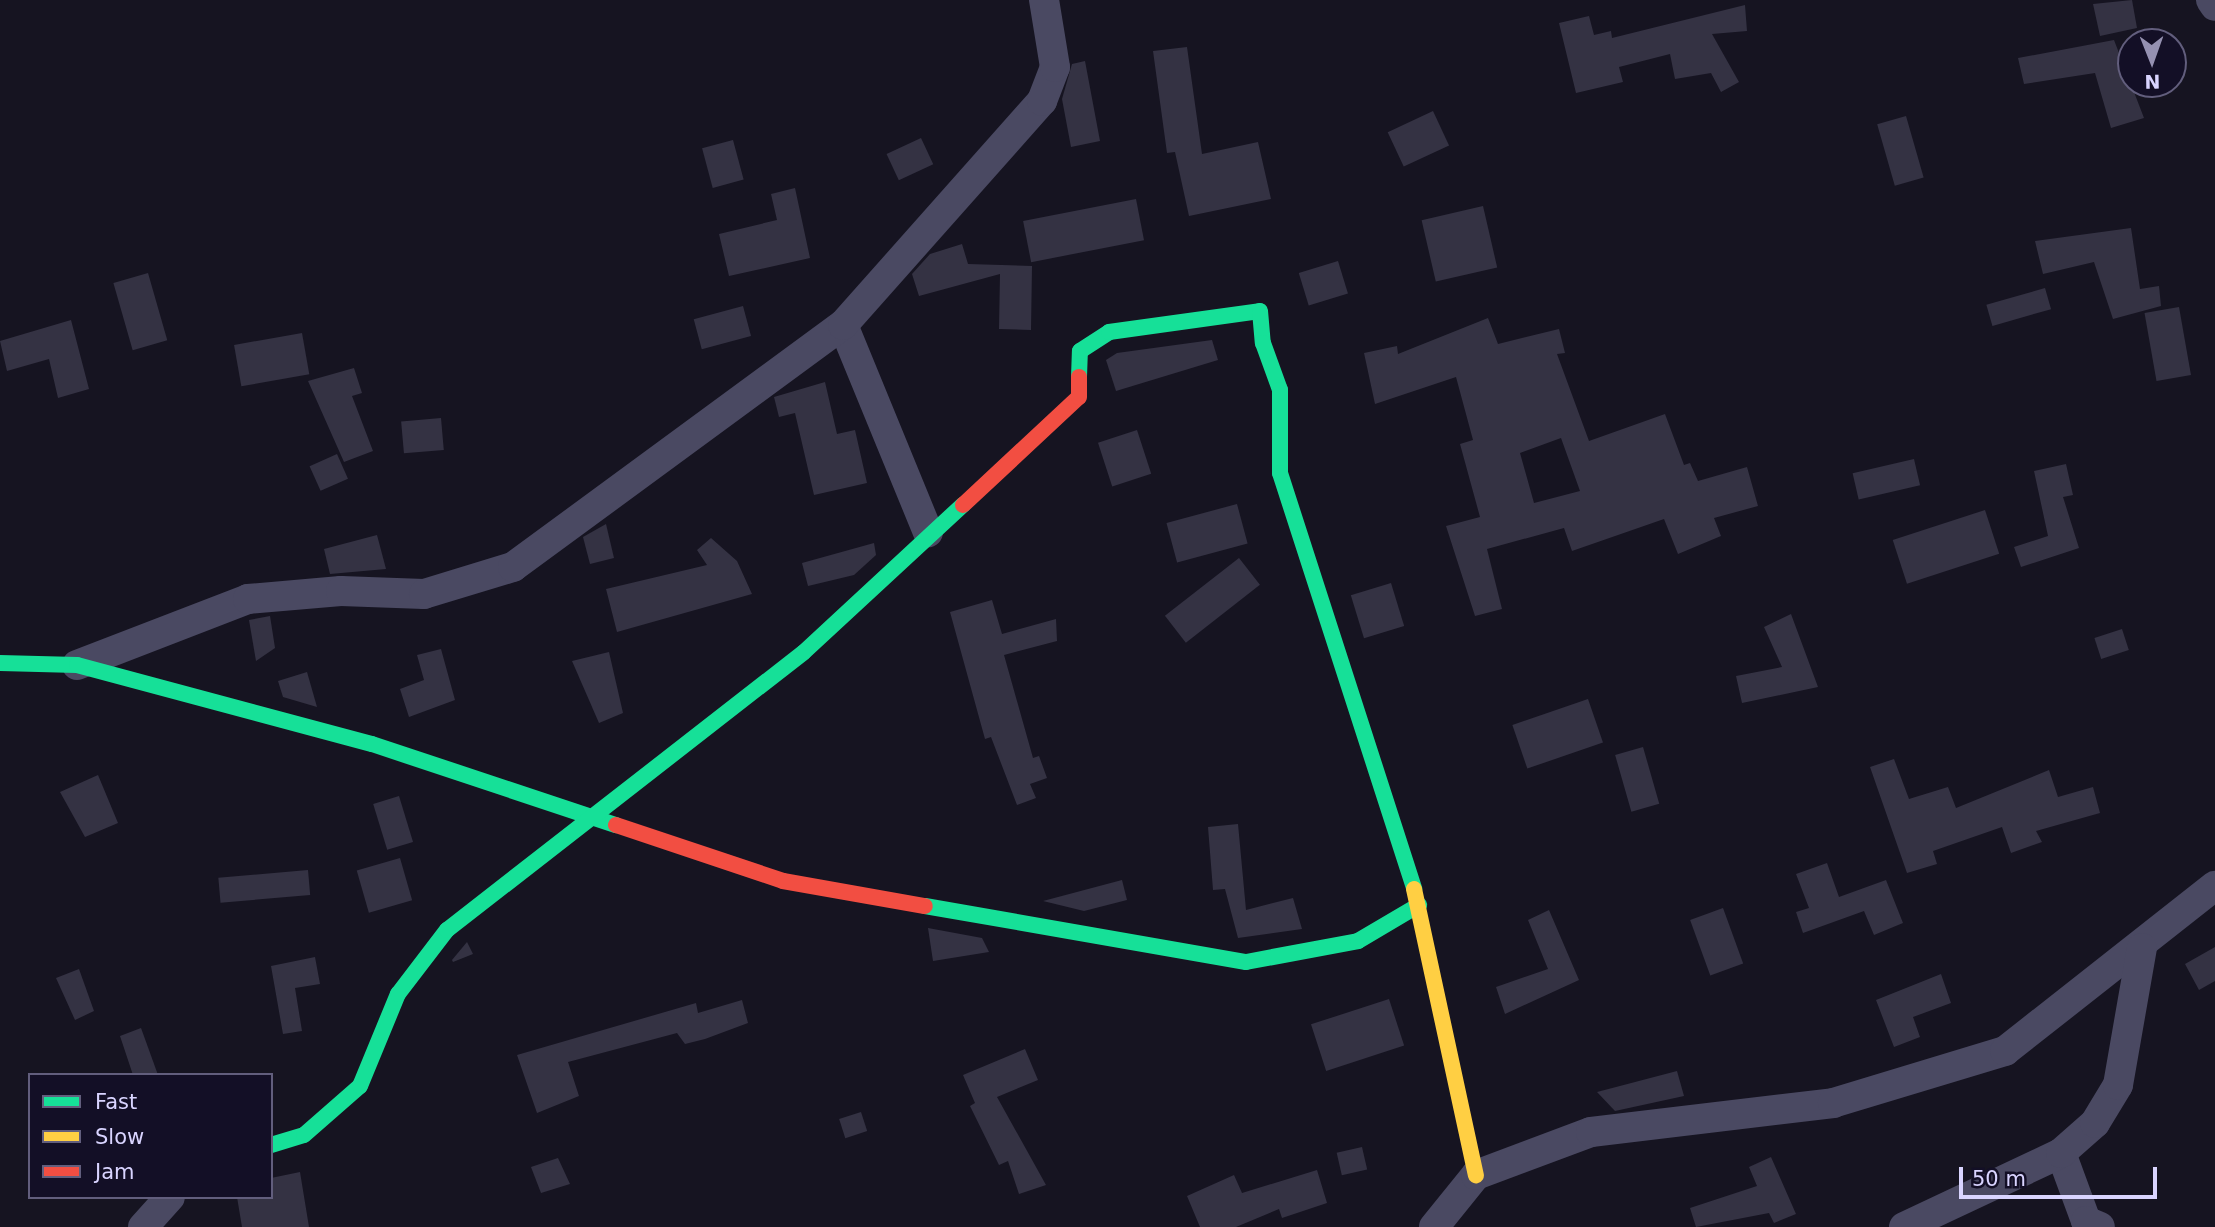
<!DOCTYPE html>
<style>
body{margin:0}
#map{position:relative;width:2215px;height:1227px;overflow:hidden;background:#161421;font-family:"DejaVu Sans",sans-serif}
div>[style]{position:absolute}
.building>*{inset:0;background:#343243;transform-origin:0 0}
.street>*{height:30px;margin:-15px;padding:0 15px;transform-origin:15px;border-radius:15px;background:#4a4962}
.fast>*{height:16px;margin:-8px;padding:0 8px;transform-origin:8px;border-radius:8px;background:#16e098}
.slow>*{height:16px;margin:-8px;padding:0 8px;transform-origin:8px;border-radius:8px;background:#ffcf43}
.jam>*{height:16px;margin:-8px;padding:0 8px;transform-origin:8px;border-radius:8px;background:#f24e42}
span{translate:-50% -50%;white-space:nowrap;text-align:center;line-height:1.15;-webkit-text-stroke:5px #130f26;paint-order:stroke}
.legend{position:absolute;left:28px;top:1073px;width:245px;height:126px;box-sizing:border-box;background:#130f26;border:2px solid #625e7d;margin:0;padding:9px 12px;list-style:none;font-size:21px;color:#d9d4ff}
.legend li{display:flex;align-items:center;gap:14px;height:35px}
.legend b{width:35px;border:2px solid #625e7d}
.north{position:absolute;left:2117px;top:28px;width:70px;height:70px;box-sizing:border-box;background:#130f26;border:2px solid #625e7d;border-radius:50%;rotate:179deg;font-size:19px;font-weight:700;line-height:28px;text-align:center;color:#d9d4ff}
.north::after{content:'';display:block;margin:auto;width:24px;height:32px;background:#9591b1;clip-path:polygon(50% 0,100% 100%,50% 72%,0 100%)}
.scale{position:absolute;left:1959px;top:1167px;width:198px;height:32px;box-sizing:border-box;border:4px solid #d9d4ff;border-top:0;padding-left:9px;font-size:21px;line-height:24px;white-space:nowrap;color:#d9d4ff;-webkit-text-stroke:5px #130f26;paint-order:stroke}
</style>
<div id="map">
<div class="building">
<div style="clip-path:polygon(2132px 0,2137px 28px,2100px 36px,2093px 4px)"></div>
<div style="clip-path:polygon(1745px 5px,1747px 31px,1712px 34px,1739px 82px,1721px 92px,1711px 73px,1675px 79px,1670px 54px,1619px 67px,1623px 82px,1576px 93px,1559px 23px,1589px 16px,1594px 35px,1611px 31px,1612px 38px)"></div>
<div style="clip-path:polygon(2114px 40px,2144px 118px,2111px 128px,2095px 73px,2024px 84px,2018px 58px)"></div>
<div style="clip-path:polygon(1187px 47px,1202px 154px,1258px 142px,1271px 199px,1189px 216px,1175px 152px,1167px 153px,1153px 51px)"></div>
<div style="clip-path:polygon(1085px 61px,1100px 141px,1071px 147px,1062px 99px,1072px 64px)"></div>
<div style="left:1433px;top:111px;width:38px;height:50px;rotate:65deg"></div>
<div style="left:1906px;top:116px;width:64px;height:30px;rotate:74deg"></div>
<div style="left:921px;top:138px;width:29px;height:38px;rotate:65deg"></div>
<div style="left:733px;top:140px;width:41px;height:32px;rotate:75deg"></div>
<div style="clip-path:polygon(795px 188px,810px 258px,729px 276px,719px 234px,777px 220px,771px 194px)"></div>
<div style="left:1136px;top:199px;width:42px;height:115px;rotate:79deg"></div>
<div style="left:1483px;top:206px;width:63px;height:63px;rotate:77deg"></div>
<div style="clip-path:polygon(2131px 228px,2140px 289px,2159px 286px,2161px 306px,2113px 319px,2094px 262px,2043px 274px,2035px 241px)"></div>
<div style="clip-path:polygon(962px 244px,968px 264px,1032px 266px,1031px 330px,999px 329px,1000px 274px,919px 296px,912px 274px,930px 254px)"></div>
<div style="left:1338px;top:261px;width:34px;height:41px;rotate:73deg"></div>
<div style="left:148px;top:273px;width:70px;height:36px;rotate:74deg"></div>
<div style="left:2045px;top:288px;width:22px;height:61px;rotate:74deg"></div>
<div style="left:743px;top:306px;width:31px;height:51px;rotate:75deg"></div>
<div style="left:2179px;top:307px;width:69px;height:35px;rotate:80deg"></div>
<div style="clip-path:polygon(evenodd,1488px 318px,1498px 344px,1559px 329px,1565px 353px,1557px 354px,1589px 441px,1665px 414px,1684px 465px,1690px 463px,1698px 481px,1747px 467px,1758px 506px,1714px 518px,1721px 536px,1678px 554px,1664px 519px,1572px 551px,1564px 528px,1487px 549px,1502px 609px,1475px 616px,1446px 526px,1480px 517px,1460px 444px,1473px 440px,1456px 377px,1375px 404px,1364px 353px,1397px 346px,1398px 354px,1488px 318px,1561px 438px,1580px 491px,1534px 503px,1520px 453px,1561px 438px)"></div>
<div style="clip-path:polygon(71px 320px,89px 389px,58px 398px,49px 359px,7px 371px,0 341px)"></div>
<div style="left:302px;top:333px;width:42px;height:69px;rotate:80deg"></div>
<div style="clip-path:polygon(1212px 340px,1218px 360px,1116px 391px,1106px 360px,1117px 353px)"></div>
<div style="clip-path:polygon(354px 368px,362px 393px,352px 396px,373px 451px,344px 462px,308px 381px)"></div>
<div style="clip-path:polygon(825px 382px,837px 434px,855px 430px,867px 483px,814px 495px,795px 413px,779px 417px,774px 397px)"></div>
<div style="left:441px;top:418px;width:32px;height:40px;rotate:85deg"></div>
<div style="left:1137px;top:430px;width:46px;height:41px;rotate:72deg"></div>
<div style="left:337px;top:454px;width:27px;height:30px;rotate:66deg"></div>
<div style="left:1914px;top:459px;width:27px;height:63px;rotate:77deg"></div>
<div style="clip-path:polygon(2066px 464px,2073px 495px,2063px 497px,2079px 548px,2021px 567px,2014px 547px,2048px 536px,2034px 471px)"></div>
<div style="left:1237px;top:504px;width:41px;height:73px;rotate:75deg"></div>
<div style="left:1985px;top:510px;width:46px;height:97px;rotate:72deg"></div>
<div style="clip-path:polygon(606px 524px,614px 558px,590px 564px,583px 537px)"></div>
<div style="clip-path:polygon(377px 535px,386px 569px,330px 574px,324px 549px)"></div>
<div style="clip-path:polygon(711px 538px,737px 561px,752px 594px,617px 632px,606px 589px,707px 565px,697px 550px)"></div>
<div style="clip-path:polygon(874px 543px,876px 555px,854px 575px,808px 586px,802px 563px)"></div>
<div style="left:1239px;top:558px;width:34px;height:94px;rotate:52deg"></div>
<div style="left:1391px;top:583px;width:45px;height:42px;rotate:73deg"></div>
<div style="clip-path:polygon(992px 600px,1002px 634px,1056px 619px,1057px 641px,1004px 655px,1033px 758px,1039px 756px,1047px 778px,1030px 784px,1036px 798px,1017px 805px,991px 737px,985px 739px,950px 612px)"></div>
<div style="clip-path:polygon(1791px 614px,1818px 687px,1742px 703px,1736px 676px,1782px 667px,1764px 627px)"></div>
<div style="clip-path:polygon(270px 616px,275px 648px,256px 661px,249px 620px)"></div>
<div style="left:2122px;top:629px;width:22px;height:29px;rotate:72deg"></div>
<div style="clip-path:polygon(441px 649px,455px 700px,409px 717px,400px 689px,424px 680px,417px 655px)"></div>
<div style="clip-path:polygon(609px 652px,623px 713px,599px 723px,572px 661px)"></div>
<div style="clip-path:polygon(307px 672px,317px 707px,283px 697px,278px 681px)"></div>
<div style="left:1588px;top:699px;width:46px;height:80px;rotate:71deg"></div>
<div style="left:1643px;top:747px;width:59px;height:29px;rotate:74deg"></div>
<div style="clip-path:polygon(1894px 759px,1909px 799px,1948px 787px,1956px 808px,2049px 770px,2058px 797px,2093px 787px,2100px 813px,2036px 831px,2042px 842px,2011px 853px,2002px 827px,1933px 851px,1937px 864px,1907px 873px,1870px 767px)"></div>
<div style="clip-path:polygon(98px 775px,118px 823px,85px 837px,60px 792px)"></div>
<div style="left:399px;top:796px;width:48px;height:27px;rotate:73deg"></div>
<div style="clip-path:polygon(1238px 824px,1246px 910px,1293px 898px,1302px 929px,1238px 938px,1225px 889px,1213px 890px,1208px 827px)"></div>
<div style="left:400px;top:858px;width:44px;height:45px;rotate:74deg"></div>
<div style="clip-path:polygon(1827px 863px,1839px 897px,1886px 880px,1903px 923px,1874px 935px,1864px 911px,1803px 933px,1796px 912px,1809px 908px,1796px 874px)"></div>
<div style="left:308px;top:870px;width:25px;height:90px;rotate:85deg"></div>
<div style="clip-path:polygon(1122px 880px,1127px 900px,1084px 911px,1043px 901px)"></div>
<div style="left:1723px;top:908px;width:59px;height:35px;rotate:70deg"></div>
<div style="clip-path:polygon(1549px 910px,1579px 980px,1505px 1014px,1496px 987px,1548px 969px,1528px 920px)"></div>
<div style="clip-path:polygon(928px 928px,982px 938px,989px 952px,933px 961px)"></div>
<div style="clip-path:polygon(467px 942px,473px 954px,453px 962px,452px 960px)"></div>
<div style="clip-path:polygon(2215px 947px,2215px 981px,2199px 990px,2185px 964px)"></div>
<div style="clip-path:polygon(315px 957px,320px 984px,295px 988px,302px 1031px,283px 1034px,271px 966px)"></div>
<div style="clip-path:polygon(79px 969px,94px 1011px,75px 1020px,56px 978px)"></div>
<div style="clip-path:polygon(1941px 974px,1951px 1003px,1913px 1017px,1920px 1037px,1894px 1047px,1876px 1000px)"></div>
<div style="left:1389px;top:999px;width:49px;height:82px;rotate:72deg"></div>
<div style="clip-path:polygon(742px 1000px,748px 1023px,705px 1039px,685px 1044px,677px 1033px,568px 1062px,579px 1096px,537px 1113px,517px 1055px,696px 1003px,698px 1013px)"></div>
<div style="clip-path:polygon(141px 1028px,158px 1075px,133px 1075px,120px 1036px)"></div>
<div style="clip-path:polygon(1025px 1049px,1038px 1080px,997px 1097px,1046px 1185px,1019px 1194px,1008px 1161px,999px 1165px,970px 1106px,975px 1103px,963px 1075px)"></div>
<div style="clip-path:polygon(1677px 1071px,1684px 1096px,1615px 1111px,1597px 1092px)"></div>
<div style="left:861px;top:1112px;width:20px;height:23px;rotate:72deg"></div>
<div style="left:1362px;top:1147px;width:23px;height:26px;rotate:77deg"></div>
<div style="clip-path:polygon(1771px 1157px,1796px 1214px,1774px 1223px,1769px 1213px,1696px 1227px,1690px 1208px,1757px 1186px,1749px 1167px)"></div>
<div style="clip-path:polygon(558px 1158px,570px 1184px,541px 1193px,531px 1167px)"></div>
<div style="clip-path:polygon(1317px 1170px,1327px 1203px,1282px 1218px,1279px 1209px,1236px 1227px,1200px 1227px,1187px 1196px,1234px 1175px,1242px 1193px)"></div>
<div style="clip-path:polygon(300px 1172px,309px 1227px,242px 1227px,237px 1197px,271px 1197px,271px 1178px)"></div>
</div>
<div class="street">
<div style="left:2211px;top:0;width:7px;rotate:56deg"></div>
<div style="left:843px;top:325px;width:224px;rotate:67.7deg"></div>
<div style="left:77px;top:665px;width:183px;rotate:-21.1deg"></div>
<div style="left:248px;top:599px;width:93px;rotate:-4.9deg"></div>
<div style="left:341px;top:591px;width:83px;rotate:2.1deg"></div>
<div style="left:424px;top:594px;width:93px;rotate:-16.9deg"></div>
<div style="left:513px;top:567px;width:409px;rotate:-36.3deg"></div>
<div style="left:843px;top:325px;width:300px;rotate:-48.4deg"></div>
<div style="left:1042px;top:101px;width:36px;rotate:-69deg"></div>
<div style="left:1055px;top:67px;width:68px;rotate:-99.3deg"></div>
<div style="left:2061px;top:1153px;width:72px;rotate:69.8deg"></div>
<div style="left:2086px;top:1221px;width:15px;rotate:23deg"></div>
<div style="left:143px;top:1227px;width:40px;rotate:-48deg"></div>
<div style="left:1434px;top:1227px;width:67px;rotate:-51.1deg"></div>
<div style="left:1476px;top:1175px;width:123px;rotate:-20.5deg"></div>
<div style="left:1591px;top:1132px;width:244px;rotate:-6.8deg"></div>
<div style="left:1833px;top:1103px;width:180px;rotate:-16.8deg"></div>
<div style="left:2005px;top:1051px;width:267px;rotate:-38.2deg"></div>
<div style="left:1904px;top:1227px;width:174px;rotate:-25.2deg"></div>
<div style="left:2061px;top:1153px;width:45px;rotate:-41.4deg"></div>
<div style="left:2095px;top:1123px;width:44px;rotate:-58.8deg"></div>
<div style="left:2118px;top:1085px;width:139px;rotate:-80.1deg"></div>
</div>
<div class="fast">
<div style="left:1079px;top:377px;width:26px;rotate:-88deg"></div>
<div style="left:1080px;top:351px;width:35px;rotate:-33deg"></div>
<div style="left:1109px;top:332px;width:152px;rotate:-7.9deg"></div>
<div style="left:1260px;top:311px;width:32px;rotate:85deg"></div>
<div style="left:1263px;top:343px;width:50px;rotate:70.1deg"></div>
<div style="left:1280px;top:390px;width:83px;rotate:90deg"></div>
<div style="left:1280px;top:473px;width:437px;rotate:72.1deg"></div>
<div style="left:0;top:663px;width:77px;rotate:1.5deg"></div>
<div style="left:77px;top:665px;width:305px;rotate:15deg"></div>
<div style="left:372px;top:744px;width:257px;rotate:18.4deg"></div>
<div style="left:925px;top:906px;width:326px;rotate:9.9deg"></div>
<div style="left:1246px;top:962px;width:114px;rotate:-10.6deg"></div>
<div style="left:1358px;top:941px;width:71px;rotate:-30.5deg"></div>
<div style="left:271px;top:1145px;width:34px;rotate:-17deg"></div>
<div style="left:304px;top:1135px;width:74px;rotate:-41.2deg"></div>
<div style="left:360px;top:1086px;width:100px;rotate:-67.6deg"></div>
<div style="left:398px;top:994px;width:81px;rotate:-52.6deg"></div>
<div style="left:447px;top:930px;width:452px;rotate:-37.9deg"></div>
<div style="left:804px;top:652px;width:217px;rotate:-42.8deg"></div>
</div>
<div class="slow">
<div style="left:1414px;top:889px;width:293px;rotate:77.8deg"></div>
</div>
<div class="jam">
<div style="left:963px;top:505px;width:158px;rotate:-43deg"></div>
<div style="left:1079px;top:397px;width:20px;rotate:-90deg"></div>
<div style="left:616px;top:825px;width:176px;rotate:18.5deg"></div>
<div style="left:783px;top:881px;width:144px;rotate:10deg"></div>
</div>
<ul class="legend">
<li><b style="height:9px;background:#16e098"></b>Fast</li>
<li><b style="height:9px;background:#ffcf43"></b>Slow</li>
<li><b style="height:9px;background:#f24e42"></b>Jam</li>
</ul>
<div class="north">N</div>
<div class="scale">50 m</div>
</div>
